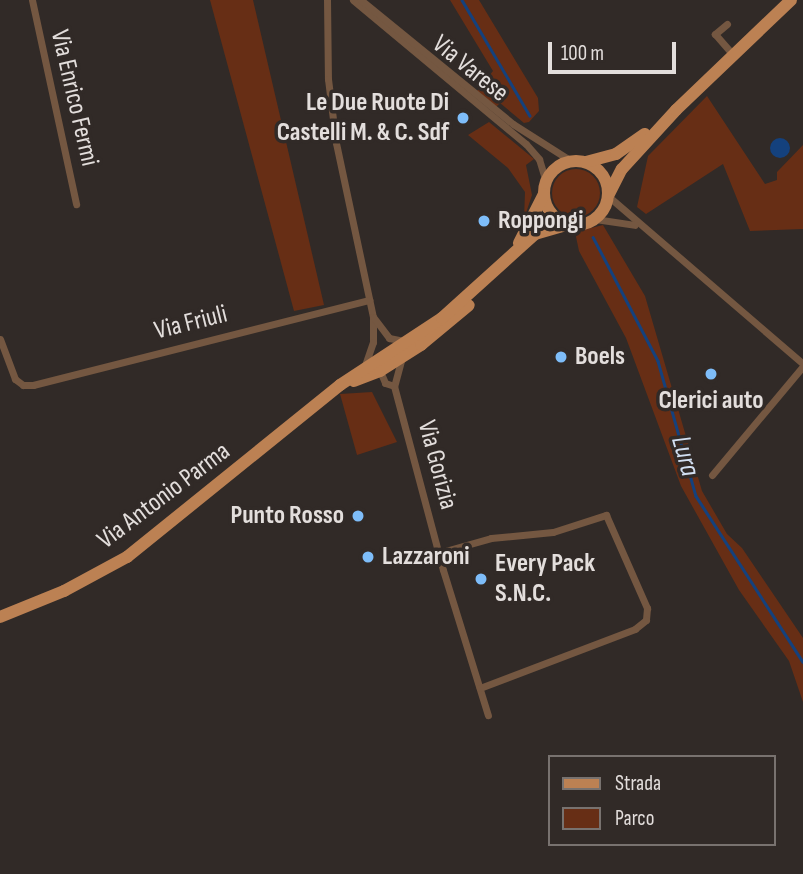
<!DOCTYPE html>
<style>
body{margin:0}
#map{position:relative;width:803px;height:874px;overflow:hidden;background:#312a27;font-family:"Sofia Sans Condensed",sans-serif}
div>[style]{position:absolute}
.green>*{inset:0;background:#672e15}
.round{border-radius:50%}
.water>*{inset:0;background:#14417d}
.stream>*{height:2.5px;margin:-1.25px;padding:0 1.25px;transform-origin:1.25px;border-radius:1.25px;background:#14417d}
.minor>*{height:7px;margin:-3.5px;padding:0 3.5px;transform-origin:3.5px;border-radius:3.5px;background:#745741}
.primary>*{height:12px;margin:-6px;padding:0 6px;transform-origin:6px;border-radius:6px;background:#bc8153}
.primary>.ring{margin:-6px;padding:0;box-sizing:content-box;background:none;border:12px solid #bc8153;border-radius:50%}
.dots>*{width:19px;height:19px;translate:-50% -50%;box-sizing:border-box;border:4px solid #312a27;border-radius:50%}
span{translate:-50% -50%;white-space:nowrap;text-align:center;line-height:1.15;-webkit-text-stroke:7px #312a27;paint-order:stroke}
.street-label{font-size:26px;color:#e3dedc}
.poi-label{font-size:26px;color:#e3dedc;font-weight:700}
.right{translate:-100% -50%;text-align:right}
.left{translate:0 -50%;text-align:left}
.water-label{font-size:28px;color:#d2dff1;font-style:italic}
.legend{position:absolute;left:548px;top:755px;width:228px;height:91px;box-sizing:border-box;background:#312a27;border:2px solid #78726f;margin:0;padding:9px 12px;list-style:none;font-size:21px;color:#e3dedc}
.legend li{display:flex;align-items:center;gap:14px;height:35px}
.legend b{width:35px;border:2px solid #78726f}
.scale{position:absolute;left:548px;top:42px;width:128px;height:32px;box-sizing:border-box;border:4px solid #e3dedc;border-top:0;padding-left:9px;font-size:21px;line-height:24px;white-space:nowrap;color:#e3dedc;-webkit-text-stroke:5px #312a27;paint-order:stroke}
</style>
<div id="map">
<div class="green">
<div style="clip-path:polygon(210px 0,253px 0,324px 305px,294px 311px)"></div>
<div style="clip-path:polygon(450px 0,479px 0,538px 98px,539px 111px,529px 122px,524px 123px,500px 103px,496px 107px,477px 91px,493px 71px)"></div>
<div style="clip-path:polygon(707px 96px,765px 184px,777px 180px,777px 172px,803px 145px,803px 229px,750px 231px,723px 164px,646px 214px,637px 207px,648px 156px)"></div>
<div style="clip-path:polygon(489px 122px,534px 159px,526px 165px,532px 195px,524px 219px,525px 192px,508px 168px,468px 135px)"></div>
<div class="round" style="left:552px;top:169px;width:48px;height:48px"></div>
<div style="clip-path:polygon(603px 225px,645px 296px,702px 491px,727px 534px,742px 548px,803px 638px,803px 702px,789px 661px,739px 590px,681px 486px,626px 338px,579px 251px,575px 232px)"></div>
<div style="clip-path:polygon(372px 392px,397px 442px,357px 455px,340px 394px)"></div>
</div>
<div class="water">
<div class="round" style="left:770px;top:138px;width:20px;height:20px"></div>
</div>
<div class="stream">
<div style="left:462px;top:0;width:134px;rotate:59.6deg"></div>
<div style="left:593px;top:237px;width:140px;rotate:62.3deg"></div>
<div style="left:658px;top:361px;width:140px;rotate:74.3deg"></div>
<div style="left:696px;top:496px;width:197px;rotate:57.2deg"></div>
</div>
<div class="minor">
<div style="left:32px;top:0;width:209px;rotate:77.8deg"></div>
<div style="left:327px;top:0;width:79px;rotate:89.3deg"></div>
<div style="left:328px;top:79px;width:64px;rotate:82.9deg"></div>
<div style="left:336px;top:143px;width:178px;rotate:78deg"></div>
<div style="left:373px;top:317px;width:25px;rotate:90deg"></div>
<div style="left:373px;top:342px;width:28px;rotate:109deg"></div>
<div style="left:353px;top:0;width:225px;rotate:39.8deg"></div>
<div style="left:526px;top:144px;width:20px;rotate:49deg"></div>
<div style="left:539px;top:159px;width:24px;rotate:73deg"></div>
<div style="left:361px;top:0;width:196px;rotate:39.2deg"></div>
<div style="left:513px;top:124px;width:69px;rotate:32.5deg"></div>
<div style="left:727px;top:24px;width:16px;rotate:140deg"></div>
<div style="left:715px;top:34px;width:28px;rotate:49deg"></div>
<div style="left:608px;top:196px;width:257px;rotate:40.7deg"></div>
<div style="left:595px;top:219px;width:40px;rotate:8.5deg"></div>
<div style="left:374px;top:318px;width:25px;rotate:53deg"></div>
<div style="left:389px;top:338px;width:15px;rotate:11deg"></div>
<div style="left:0;top:339px;width:43px;rotate:69.4deg"></div>
<div style="left:15px;top:379px;width:10px;rotate:37deg"></div>
<div style="left:23px;top:385px;width:10px"></div>
<div style="left:33px;top:385px;width:347px;rotate:-14.2deg"></div>
<div style="left:402px;top:357px;width:30px;rotate:105deg"></div>
<div style="left:394px;top:386px;width:190px;rotate:75.1deg"></div>
<div style="left:443px;top:570px;width:152px;rotate:72.8deg"></div>
<div style="left:380px;top:371px;width:13px;rotate:67deg"></div>
<div style="left:385px;top:383px;width:9px;rotate:18deg"></div>
<div style="left:712px;top:475px;width:142px;rotate:-50.1deg"></div>
<div style="left:438px;top:553px;width:55px;rotate:-15.8deg"></div>
<div style="left:491px;top:538px;width:62px;rotate:-5.5deg"></div>
<div style="left:553px;top:532px;width:56px;rotate:-17.8deg"></div>
<div style="left:606px;top:515px;width:102px;rotate:66.2deg"></div>
<div style="left:647px;top:608px;width:12px;rotate:95deg"></div>
<div style="left:646px;top:620px;width:14px;rotate:141deg"></div>
<div style="left:635px;top:629px;width:166px;rotate:159.2deg"></div>
</div>
<div class="primary">
<div class="ring" style="left:544px;top:161px;width:52px;height:52px"></div>
<div style="left:586px;top:162px;width:31px;rotate:-15deg"></div>
<div style="left:616px;top:154px;width:35px;rotate:-35deg"></div>
<div style="left:609px;top:194px;width:28px;rotate:-63deg"></div>
<div style="left:622px;top:169px;width:80px;rotate:-47.5deg"></div>
<div style="left:676px;top:110px;width:159px;rotate:-43.7deg"></div>
<div style="left:519px;top:243px;width:55px;rotate:-63deg"></div>
<div style="left:354px;top:381px;width:28px;rotate:-21deg"></div>
<div style="left:380px;top:371px;width:49px;rotate:-32.4deg"></div>
<div style="left:421px;top:345px;width:62px;rotate:-39.8deg"></div>
<div style="left:0;top:617px;width:69px;rotate:-22.1deg"></div>
<div style="left:64px;top:591px;width:72px;rotate:-28.4deg"></div>
<div style="left:127px;top:557px;width:274px;rotate:-38.9deg"></div>
<div style="left:340px;top:385px;width:122px;rotate:-33.3deg"></div>
<div style="left:442px;top:318px;width:125px;rotate:-42.1deg"></div>
<div style="left:535px;top:234px;width:36px;rotate:-16deg"></div>
</div>
<div class="dots">
<div style="left:463px;top:118px;background:#7ebdf9"></div>
<div style="left:484px;top:221px;background:#7ebdf9"></div>
<div style="left:561px;top:357px;background:#7ebdf9"></div>
<div style="left:711px;top:374px;background:#7ebdf9"></div>
<div style="left:358px;top:516px;background:#7ebdf9"></div>
<div style="left:368px;top:557px;background:#7ebdf9"></div>
<div style="left:481px;top:579px;background:#7ebdf9"></div>
</div>
<div class="street-label">
<span style="left:470px;top:69px;rotate:39deg">Via Varese</span>
<span style="left:74px;top:98px;rotate:77deg">Via Enrico Fermi</span>
<span style="left:191px;top:323px;rotate:-14deg">Via Friuli</span>
<span style="left:437px;top:465px;rotate:75deg">Via Gorizia</span>
<span style="left:164px;top:496px;rotate:-37deg">Via Antonio Parma</span>
</div>
<div class="poi-label">
<span class="right" style="left:449px;top:118px">Le Due Ruote Di<br>Castelli M. &amp; C. Sdf</span>
<span class="left" style="left:498px;top:221px">Roppongi</span>
<span class="left" style="left:575px;top:357px">Boels</span>
<span style="left:711px;top:401px">Clerici auto</span>
<span class="right" style="left:344px;top:516px">Punto Rosso</span>
<span class="left" style="left:382px;top:557px">Lazzaroni</span>
<span class="left" style="left:495px;top:579px">Every Pack<br>S.N.C.</span>
</div>
<div class="water-label">
<span style="left:685px;top:456px;rotate:74deg">Lura</span>
</div>
<ul class="legend">
<li><b style="height:9px;background:#bc8153"></b>Strada</li>
<li><b style="height:19px;background:#672e15"></b>Parco</li>
</ul>
<div class="scale">100 m</div>
</div>
